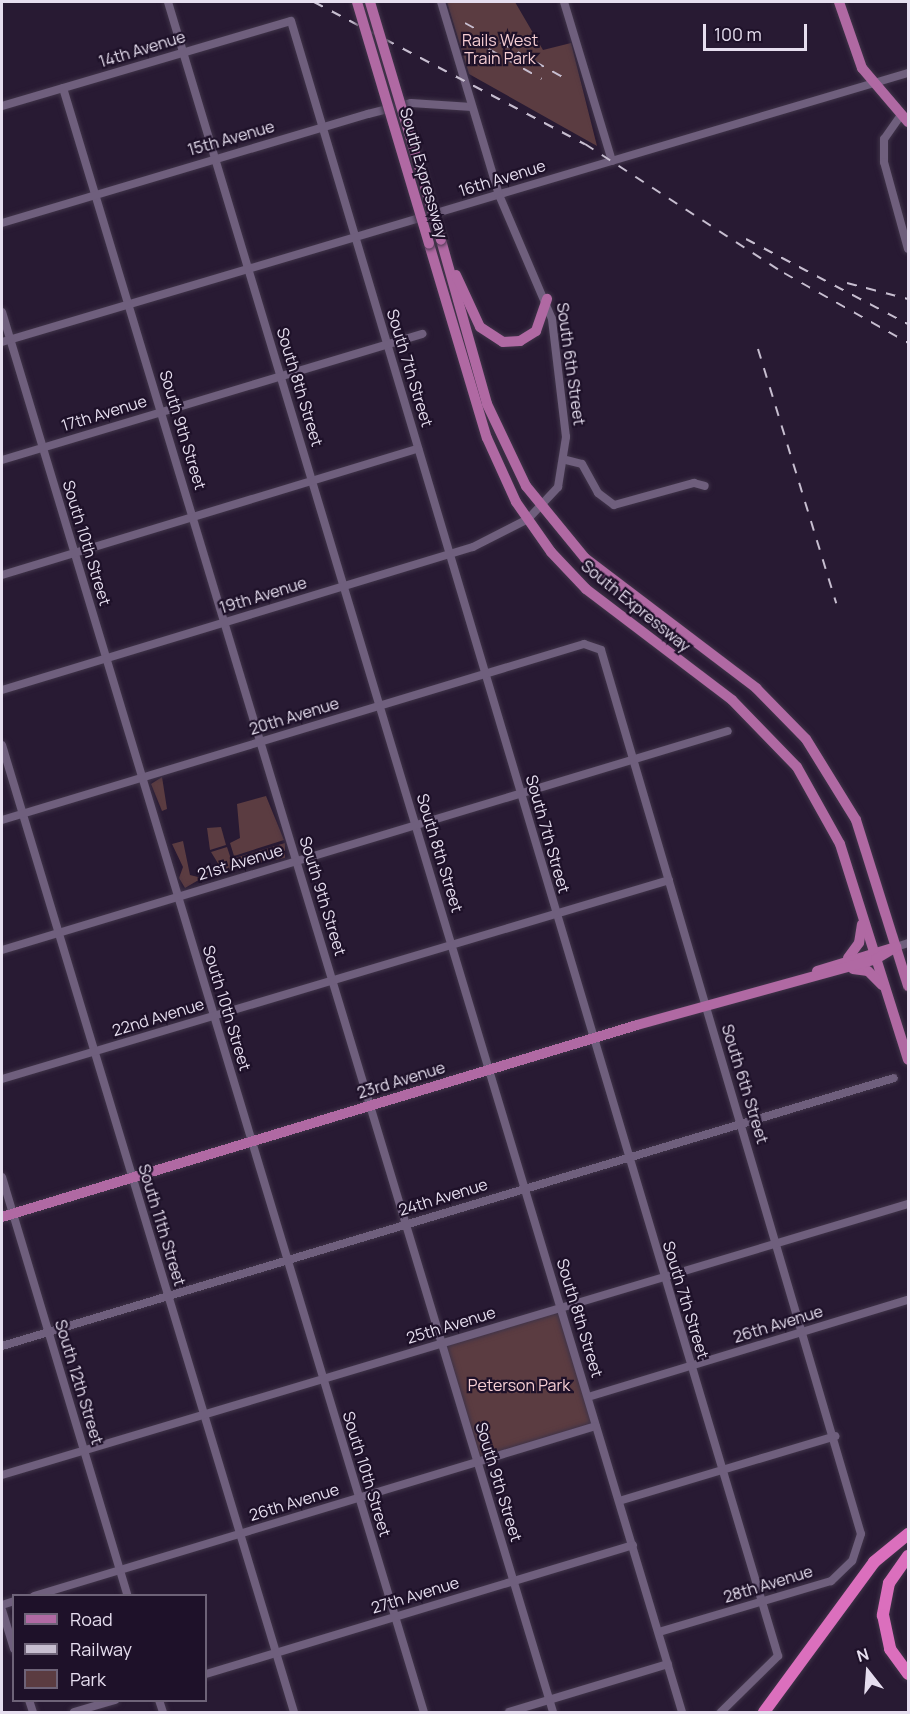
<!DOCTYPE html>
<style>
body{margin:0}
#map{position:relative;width:910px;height:1714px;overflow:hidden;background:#281a33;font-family:Manrope,sans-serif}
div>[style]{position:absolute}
.green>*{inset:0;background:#5b3c41;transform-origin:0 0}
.roads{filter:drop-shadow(0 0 2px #403449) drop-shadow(0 0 2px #403449)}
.minor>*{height:8px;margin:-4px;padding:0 4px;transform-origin:4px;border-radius:4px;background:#6f5f7d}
.major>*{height:10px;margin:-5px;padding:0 5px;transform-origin:5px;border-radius:5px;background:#b069a3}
.highway>*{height:12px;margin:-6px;padding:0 6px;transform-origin:6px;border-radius:6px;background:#db6fbd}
.rail>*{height:2px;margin-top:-1px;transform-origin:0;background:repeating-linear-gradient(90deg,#c7bed0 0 10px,transparent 0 20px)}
.bridges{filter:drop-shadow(0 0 2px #403449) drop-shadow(0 0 2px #403449)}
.major-bridge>*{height:10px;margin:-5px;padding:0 5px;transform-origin:5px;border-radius:5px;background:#b069a3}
span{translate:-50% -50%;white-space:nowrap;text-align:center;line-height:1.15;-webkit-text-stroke:4.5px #1e1129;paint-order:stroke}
.park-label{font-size:16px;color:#f7cfd4}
.street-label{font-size:16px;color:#e6deef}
.frame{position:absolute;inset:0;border:3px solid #e6deef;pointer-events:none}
.legend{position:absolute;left:12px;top:1594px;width:195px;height:108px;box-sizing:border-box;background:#1e1129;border:2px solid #6e6378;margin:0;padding:8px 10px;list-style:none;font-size:18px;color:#e6deef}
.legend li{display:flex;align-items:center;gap:12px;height:30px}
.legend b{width:30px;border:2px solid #6e6378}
.north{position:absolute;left:838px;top:1642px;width:60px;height:60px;-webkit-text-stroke:4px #1e1129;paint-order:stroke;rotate:343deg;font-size:16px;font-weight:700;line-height:24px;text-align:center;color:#e6deef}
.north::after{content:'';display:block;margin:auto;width:21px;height:27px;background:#e6deef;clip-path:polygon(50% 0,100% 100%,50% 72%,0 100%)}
.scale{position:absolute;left:703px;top:24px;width:104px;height:27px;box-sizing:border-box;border:3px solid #e6deef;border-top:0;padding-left:8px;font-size:18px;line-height:21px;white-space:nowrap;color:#e6deef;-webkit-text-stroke:4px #1e1129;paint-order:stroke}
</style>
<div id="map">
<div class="green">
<div style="clip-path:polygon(447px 2px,515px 2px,543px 50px,571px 43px,597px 146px,469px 74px)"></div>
<div style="clip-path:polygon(162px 777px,167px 809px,162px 811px,151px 784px)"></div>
<div style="clip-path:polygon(266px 796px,284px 840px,234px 856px,230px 843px,240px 838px,237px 804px)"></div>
<div style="clip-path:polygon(221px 827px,226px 845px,210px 850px,207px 828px)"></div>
<div style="clip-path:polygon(183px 841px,190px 875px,202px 878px,185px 888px,179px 878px,183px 867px,172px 844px)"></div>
<div style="clip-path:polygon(285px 843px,285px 858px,237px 867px,235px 858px)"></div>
<div style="clip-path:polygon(227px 847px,234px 868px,205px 877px,204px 871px,219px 865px,211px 852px)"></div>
<div style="left:561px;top:1307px;width:124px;height:124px;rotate:74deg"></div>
</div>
<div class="roads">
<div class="minor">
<div style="left:168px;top:2px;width:1786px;rotate:73.27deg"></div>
<div style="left:564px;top:2px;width:166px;rotate:73.2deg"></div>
<div style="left:63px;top:88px;width:1696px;rotate:73.21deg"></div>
<div style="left:2px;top:106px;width:301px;rotate:-16.4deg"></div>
<div style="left:291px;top:21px;width:1706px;rotate:73.41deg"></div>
<div style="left:778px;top:1656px;width:80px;rotate:135.5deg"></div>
<div style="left:901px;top:115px;width:29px;rotate:125deg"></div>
<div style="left:884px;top:139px;width:23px;rotate:90deg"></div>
<div style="left:884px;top:162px;width:90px;rotate:74.6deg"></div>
<div style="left:2px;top:223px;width:382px;rotate:-16.6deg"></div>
<div style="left:368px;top:114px;width:44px;rotate:-14.3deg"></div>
<div style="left:411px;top:103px;width:61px;rotate:3.8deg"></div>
<div style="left:2px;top:312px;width:1462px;rotate:73.23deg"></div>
<div style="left:2px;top:342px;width:945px;rotate:-16.54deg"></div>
<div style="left:2px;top:460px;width:439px;rotate:-16.7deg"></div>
<div style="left:566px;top:460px;width:16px;rotate:14deg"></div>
<div style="left:582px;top:464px;width:33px;rotate:61deg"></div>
<div style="left:598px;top:493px;width:20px;rotate:37deg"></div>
<div style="left:614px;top:505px;width:83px;rotate:-15.4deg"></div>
<div style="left:694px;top:483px;width:11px;rotate:15deg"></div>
<div style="left:2px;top:575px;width:435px;rotate:-16.9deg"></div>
<div style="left:2px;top:690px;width:492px;rotate:-16.9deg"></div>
<div style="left:473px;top:547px;width:62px;rotate:-27deg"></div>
<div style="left:528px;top:519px;width:44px;rotate:-46.8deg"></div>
<div style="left:558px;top:487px;width:51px;rotate:-80.9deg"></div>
<div style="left:566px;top:437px;width:119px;rotate:-96.8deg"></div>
<div style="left:552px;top:319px;width:135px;rotate:-113.1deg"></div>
<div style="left:499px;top:195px;width:202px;rotate:-106.7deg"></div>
<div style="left:2px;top:745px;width:1010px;rotate:73.2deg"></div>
<div style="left:2px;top:820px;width:608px;rotate:-16.83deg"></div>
<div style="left:584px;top:644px;width:18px;rotate:19deg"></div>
<div style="left:601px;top:650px;width:921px;rotate:73.61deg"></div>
<div style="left:861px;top:1534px;width:28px;rotate:108deg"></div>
<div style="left:852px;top:1561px;width:29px;rotate:136deg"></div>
<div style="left:831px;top:1581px;width:179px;rotate:163.5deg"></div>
<div style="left:896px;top:947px;width:13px;rotate:-18deg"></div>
<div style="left:2px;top:950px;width:758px;rotate:-16.79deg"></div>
<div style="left:2px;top:1079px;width:696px;rotate:-16.61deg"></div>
<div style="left:2px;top:1177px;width:438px;rotate:73.3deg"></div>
<div style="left:2px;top:1346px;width:931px;rotate:-16.72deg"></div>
<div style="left:588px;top:1397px;width:334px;rotate:-16.9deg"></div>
<div style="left:2px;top:1475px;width:946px;rotate:-16.65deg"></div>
<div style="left:619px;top:1501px;width:226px;rotate:-16.7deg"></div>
<div style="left:34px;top:1596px;width:587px;rotate:-16.83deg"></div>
<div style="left:2px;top:1605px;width:13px;rotate:-18deg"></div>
<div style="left:2px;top:1610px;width:41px;rotate:72.9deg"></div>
<div style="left:206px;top:1674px;width:446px;rotate:-16.8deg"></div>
<div style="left:29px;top:1700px;width:13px;rotate:72deg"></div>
<div style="left:159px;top:1700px;width:13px;rotate:72deg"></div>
<div style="left:74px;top:1712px;width:43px;rotate:-16.3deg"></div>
<div style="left:509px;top:1712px;width:166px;rotate:-16.8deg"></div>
</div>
<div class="major">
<div style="left:839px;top:2px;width:70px;rotate:70.8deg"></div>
<div style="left:862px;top:68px;width:71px;rotate:49.6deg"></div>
<div style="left:441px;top:240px;width:170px;rotate:74.3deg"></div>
<div style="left:487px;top:404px;width:91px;rotate:64.6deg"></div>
<div style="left:526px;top:486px;width:93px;rotate:50.7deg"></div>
<div style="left:585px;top:558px;width:215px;rotate:37.2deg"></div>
<div style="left:756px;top:688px;width:71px;rotate:45.6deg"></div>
<div style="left:806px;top:739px;width:95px;rotate:58.3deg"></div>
<div style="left:856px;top:820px;width:174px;rotate:72.6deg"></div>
<div style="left:429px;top:244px;width:202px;rotate:73.4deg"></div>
<div style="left:487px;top:438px;width:70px;rotate:65.6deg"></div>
<div style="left:516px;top:502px;width:61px;rotate:55deg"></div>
<div style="left:551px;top:552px;width:51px;rotate:46.6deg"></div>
<div style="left:586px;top:589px;width:183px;rotate:37.2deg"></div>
<div style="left:732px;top:700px;width:93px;rotate:45.9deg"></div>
<div style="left:797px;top:767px;width:88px;rotate:60.8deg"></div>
<div style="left:840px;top:844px;width:226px;rotate:72.5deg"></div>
<div style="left:456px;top:275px;width:57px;rotate:65.2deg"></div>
<div style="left:480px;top:327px;width:27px;rotate:33deg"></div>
<div style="left:503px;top:342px;width:17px;rotate:-3deg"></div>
<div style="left:520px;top:341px;width:19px;rotate:-32deg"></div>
<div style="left:536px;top:331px;width:34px;rotate:-71deg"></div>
<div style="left:848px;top:958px;width:19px;rotate:-54deg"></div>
<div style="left:859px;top:943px;width:19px;rotate:-81deg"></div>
<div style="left:853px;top:969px;width:15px;rotate:8deg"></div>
<div style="left:868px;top:971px;width:20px;rotate:45deg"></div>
<div style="left:817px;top:971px;width:83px;rotate:-16.9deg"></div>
<div style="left:2px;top:1217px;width:663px;rotate:-16.82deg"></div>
<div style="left:637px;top:1025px;width:248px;rotate:-15.4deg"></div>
<div style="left:876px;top:959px;width:23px;rotate:-31deg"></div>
</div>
<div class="highway">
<div style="left:908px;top:1556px;width:33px;rotate:125deg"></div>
<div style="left:889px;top:1583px;width:33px;rotate:101deg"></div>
<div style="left:883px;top:1615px;width:35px;rotate:78deg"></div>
<div style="left:890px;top:1649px;width:31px;rotate:54deg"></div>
<div style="left:764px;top:1712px;width:186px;rotate:-53.7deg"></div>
<div style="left:874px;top:1562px;width:44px;rotate:-39.5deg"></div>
</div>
</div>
<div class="rail">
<div style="left:314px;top:2px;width:306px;rotate:27.7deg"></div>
<div style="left:585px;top:144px;width:237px;rotate:33deg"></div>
<div style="left:784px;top:273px;width:142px;rotate:29.4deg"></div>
<div style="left:465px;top:23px;width:118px;rotate:29deg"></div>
<div style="left:471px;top:39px;width:81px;rotate:29.4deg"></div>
<div style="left:746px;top:239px;width:183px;rotate:27.7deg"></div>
<div style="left:847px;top:283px;width:63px;rotate:14.7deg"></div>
<div style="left:758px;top:349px;width:266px;rotate:72.9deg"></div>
</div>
<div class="bridges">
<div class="major-bridge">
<div style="left:357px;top:2px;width:252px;rotate:73.4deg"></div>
<div style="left:370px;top:2px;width:248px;rotate:73.4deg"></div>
</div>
</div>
<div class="park-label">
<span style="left:500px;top:49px">Rails West<br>Train Park</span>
<span style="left:519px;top:1385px">Peterson Park</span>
</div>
<div class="street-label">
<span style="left:142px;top:49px;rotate:-17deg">14th Avenue</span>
<span style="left:231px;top:138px;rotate:-16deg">15th Avenue</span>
<span style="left:424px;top:173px;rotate:74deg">South Expressway</span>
<span style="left:502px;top:178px;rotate:-17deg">16th Avenue</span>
<span style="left:571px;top:364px;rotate:82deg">South 6th Street</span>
<span style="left:410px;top:368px;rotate:73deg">South 7th Street</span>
<span style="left:300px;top:387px;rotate:73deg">South 8th Street</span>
<span style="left:104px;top:413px;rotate:-17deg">17th Avenue</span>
<span style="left:183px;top:430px;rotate:73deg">South 9th Street</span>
<span style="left:87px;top:543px;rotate:73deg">South 10th Street</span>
<span style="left:263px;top:595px;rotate:-17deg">19th Avenue</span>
<span style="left:636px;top:606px;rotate:39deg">South Expressway</span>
<span style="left:294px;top:716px;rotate:-17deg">20th Avenue</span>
<span style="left:548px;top:834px;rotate:74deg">South 7th Street</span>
<span style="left:440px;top:853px;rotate:73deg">South 8th Street</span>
<span style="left:240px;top:862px;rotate:-17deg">21st Avenue</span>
<span style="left:323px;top:896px;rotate:73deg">South 9th Street</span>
<span style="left:227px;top:1008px;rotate:73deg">South 10th Street</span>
<span style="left:158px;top:1017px;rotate:-17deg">22nd Avenue</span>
<span style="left:401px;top:1080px;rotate:-17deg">23rd Avenue</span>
<span style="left:745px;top:1084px;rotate:73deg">South 6th Street</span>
<span style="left:443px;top:1197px;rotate:-17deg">24th Avenue</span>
<span style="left:162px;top:1225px;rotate:73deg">South 11th Street</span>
<span style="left:686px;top:1300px;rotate:73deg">South 7th Street</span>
<span style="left:580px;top:1318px;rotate:73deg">South 8th Street</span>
<span style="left:778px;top:1324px;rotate:-17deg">26th Avenue</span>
<span style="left:451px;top:1325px;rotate:-17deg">25th Avenue</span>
<span style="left:79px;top:1382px;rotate:73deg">South 12th Street</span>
<span style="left:367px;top:1474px;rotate:73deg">South 10th Street</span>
<span style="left:499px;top:1482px;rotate:73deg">South 9th Street</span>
<span style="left:294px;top:1502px;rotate:-17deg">26th Avenue</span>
<span style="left:768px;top:1584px;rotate:-17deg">28th Avenue</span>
<span style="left:415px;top:1595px;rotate:-17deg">27th Avenue</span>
</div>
<div class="frame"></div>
<ul class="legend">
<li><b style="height:8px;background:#b069a3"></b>Road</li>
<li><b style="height:8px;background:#c7bed0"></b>Railway</li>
<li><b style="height:16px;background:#5b3c41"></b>Park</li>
</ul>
<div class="north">N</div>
<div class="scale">100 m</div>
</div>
